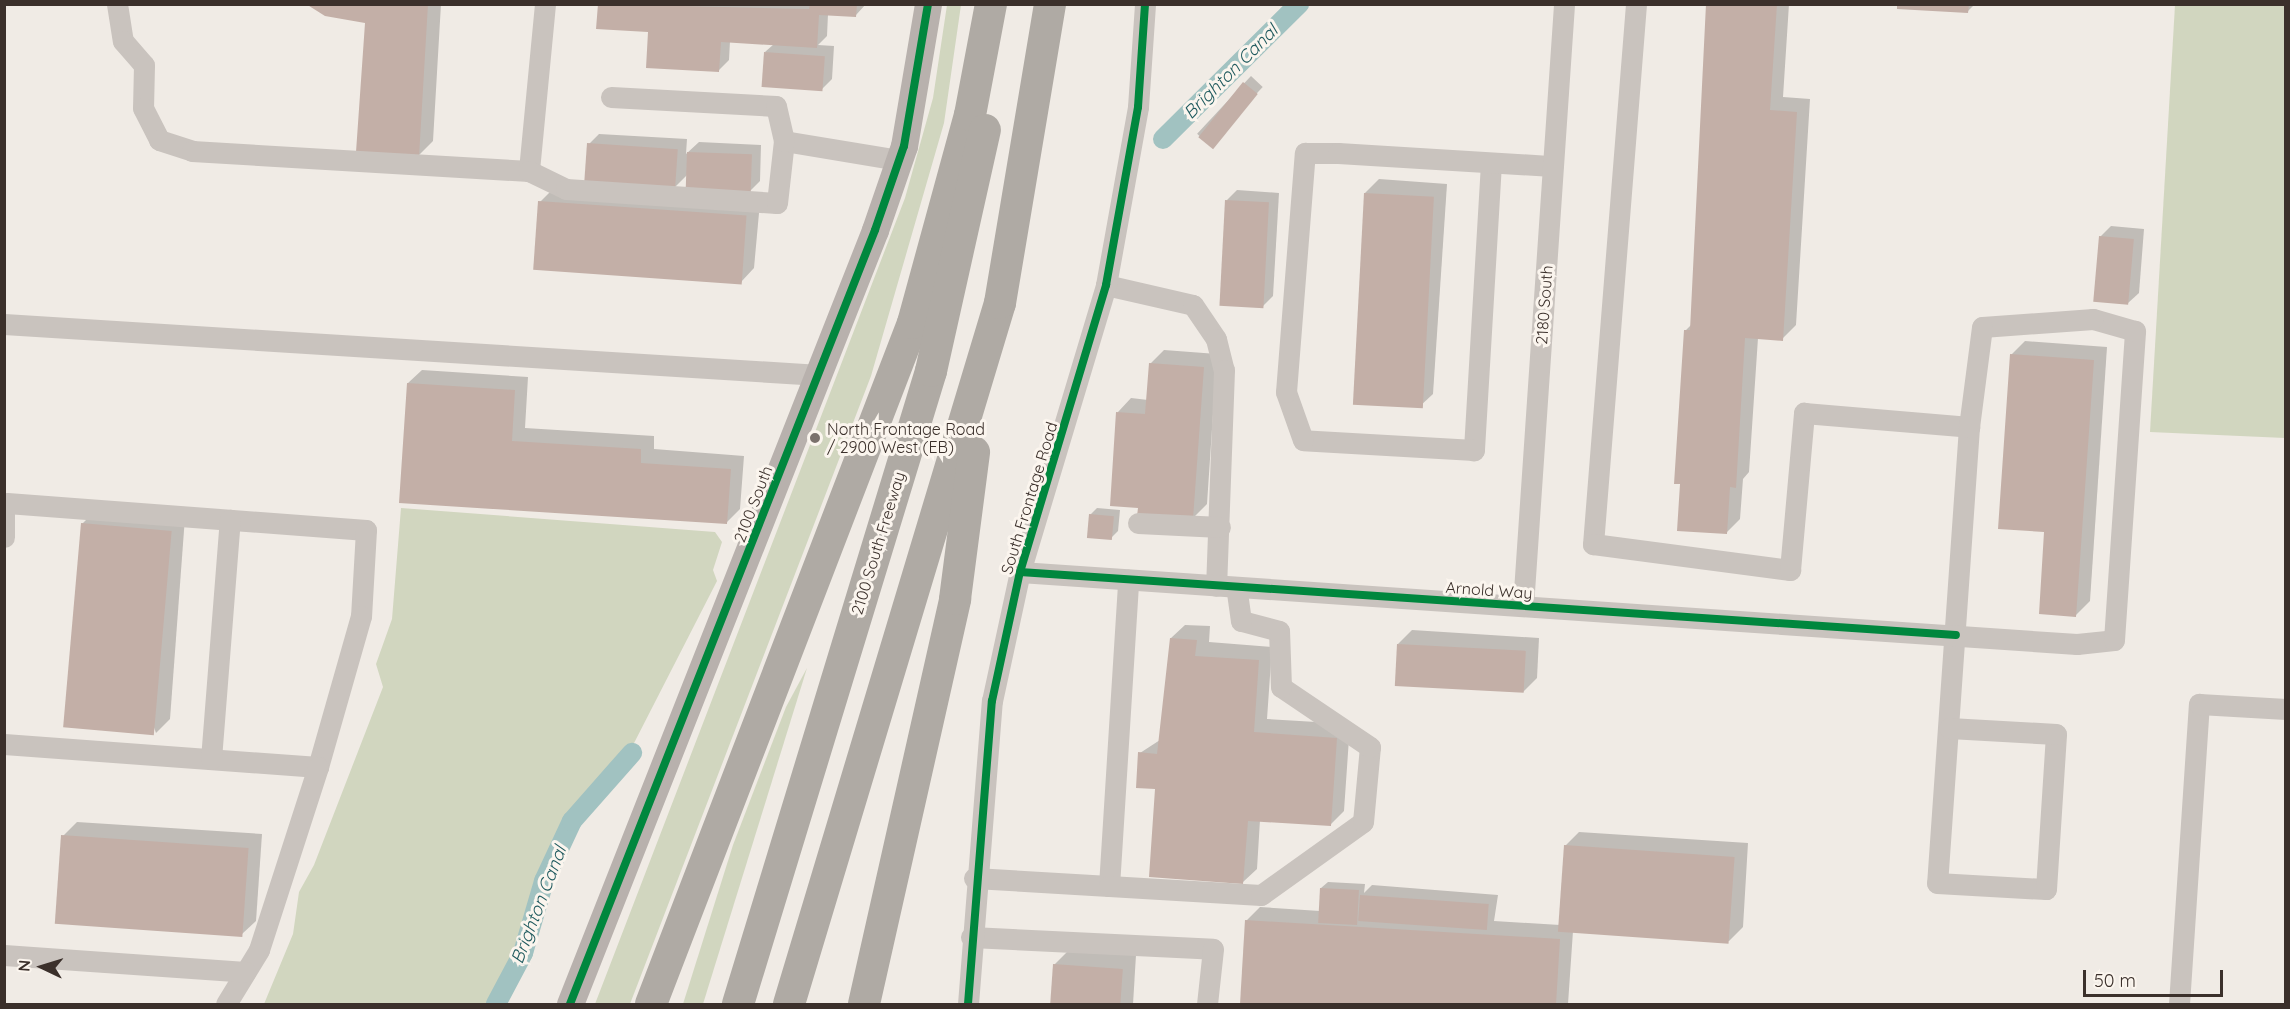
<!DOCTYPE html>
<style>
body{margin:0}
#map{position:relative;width:2290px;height:1009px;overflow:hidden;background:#f0ebe5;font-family:Quicksand,sans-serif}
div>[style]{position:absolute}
.green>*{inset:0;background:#d1d6bf}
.shadow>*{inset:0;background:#0003;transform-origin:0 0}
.canal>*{height:20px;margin:-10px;padding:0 10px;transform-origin:10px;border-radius:10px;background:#a1c2c1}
.building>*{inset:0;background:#c3afa7;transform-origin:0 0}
.minor>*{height:21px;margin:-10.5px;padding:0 10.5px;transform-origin:10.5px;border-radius:10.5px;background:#c9c3be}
.major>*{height:27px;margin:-13.5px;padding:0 13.5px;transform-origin:13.5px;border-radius:13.5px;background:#b8b1ad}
.highway>*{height:32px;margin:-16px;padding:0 16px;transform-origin:16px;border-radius:16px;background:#afaaa4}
.cycleway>*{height:8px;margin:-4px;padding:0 4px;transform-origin:4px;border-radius:4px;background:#00873e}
.dots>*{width:16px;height:16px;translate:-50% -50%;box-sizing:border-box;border:3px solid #fbf5ee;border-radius:50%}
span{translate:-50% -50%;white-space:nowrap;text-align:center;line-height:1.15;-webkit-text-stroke:6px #fbf5ee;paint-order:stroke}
.street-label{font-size:16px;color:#3b302b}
.poi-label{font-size:16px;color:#3b302b}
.left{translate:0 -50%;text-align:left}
.water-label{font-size:18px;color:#1f5a5e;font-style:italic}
.frame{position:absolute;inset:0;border:6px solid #3b302b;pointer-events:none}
.north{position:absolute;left:12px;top:937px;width:60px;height:60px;-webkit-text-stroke:4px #fbf5ee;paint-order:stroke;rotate:274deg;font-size:16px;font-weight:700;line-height:24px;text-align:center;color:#3b302b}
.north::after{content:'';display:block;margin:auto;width:21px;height:27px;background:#3b302b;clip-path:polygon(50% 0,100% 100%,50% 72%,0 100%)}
.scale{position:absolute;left:2083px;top:970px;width:140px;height:27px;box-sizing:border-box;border:3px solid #3b302b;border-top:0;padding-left:8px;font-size:18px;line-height:21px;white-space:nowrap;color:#3b302b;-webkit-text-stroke:4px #fbf5ee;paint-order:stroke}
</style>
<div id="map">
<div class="green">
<div style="clip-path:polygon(947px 5px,961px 5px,944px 123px,871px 376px,630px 1004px,595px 1004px,905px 198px,933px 98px)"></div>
<div style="clip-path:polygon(2175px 5px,2285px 5px,2285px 438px,2150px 432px)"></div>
<div style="clip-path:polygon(401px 508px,715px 532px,722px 542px,713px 570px,717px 581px,632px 747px,572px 810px,549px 849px,511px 957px,487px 1004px,264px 1004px,293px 934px,299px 892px,314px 865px,383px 687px,376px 664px,392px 619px)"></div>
<div style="clip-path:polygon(807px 668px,703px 1004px,683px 1004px,733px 845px,786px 707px)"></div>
</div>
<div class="shadow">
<div style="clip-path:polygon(313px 4px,441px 4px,433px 141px,419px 155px,366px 22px)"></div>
<div style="clip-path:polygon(599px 4px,866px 4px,856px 15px,828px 14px,827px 36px,818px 45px,834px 46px,832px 79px,822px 89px,765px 52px,774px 44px,730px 41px,729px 60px,719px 70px)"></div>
<div style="clip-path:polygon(1709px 4px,1789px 4px,1783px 97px,1810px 99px,1796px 325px,1782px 339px,1758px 338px,1749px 472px,1743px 479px,1740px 519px,1727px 532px,1681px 483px,1686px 330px,1692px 324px)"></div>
<div style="clip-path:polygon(1899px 4px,1975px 4px,1968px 11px)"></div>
<div style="left:1251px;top:76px;width:16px;height:79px;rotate:43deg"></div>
<div style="clip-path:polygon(599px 134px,687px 139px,686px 154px,699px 142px,761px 145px,760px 181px,750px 191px,687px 175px,675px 187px,589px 144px)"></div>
<div style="clip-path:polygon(1379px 179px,1447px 184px,1433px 394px,1419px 407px,1365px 193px)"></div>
<div style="clip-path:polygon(554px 188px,760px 202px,754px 268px,741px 282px,540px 202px)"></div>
<div style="clip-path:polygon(1237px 190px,1279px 193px,1273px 296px,1262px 307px,1227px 200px)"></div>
<div style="clip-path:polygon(2111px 226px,2144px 229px,2139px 293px,2128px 303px,2100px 237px)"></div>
<div style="clip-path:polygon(2025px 341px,2107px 347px,2090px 601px,2076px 615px,2046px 531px,2011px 355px)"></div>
<div style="clip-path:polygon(1164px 350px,1217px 354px,1207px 504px,1193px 518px,1139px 507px,1118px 412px,1131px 398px,1148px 400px,1150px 364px)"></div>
<div style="clip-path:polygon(422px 370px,528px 377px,525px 428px,654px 436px,654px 449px,744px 456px,740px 509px,727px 522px,400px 501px,408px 383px)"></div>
<div style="clip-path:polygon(1097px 508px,1120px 510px,1118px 531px,1112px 537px,1090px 515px)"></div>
<div style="clip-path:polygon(96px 510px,185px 517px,170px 719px,156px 733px,82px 524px)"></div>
<div style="clip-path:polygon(1185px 625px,1210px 626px,1209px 642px,1272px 647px,1267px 719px,1350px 724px,1344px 811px,1330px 825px,1260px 820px,1257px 869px,1243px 882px,1157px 788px,1140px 753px,1160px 740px,1171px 638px)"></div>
<div style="clip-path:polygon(1412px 630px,1539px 638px,1537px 678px,1523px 692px,1398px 644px)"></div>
<div style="clip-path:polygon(77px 822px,262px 834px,256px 921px,242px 934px,63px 836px)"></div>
<div style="clip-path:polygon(1579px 832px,1748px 843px,1743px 927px,1729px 941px,1573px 931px,1568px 1004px,1241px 1004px,1246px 921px,1260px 907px,1320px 911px,1321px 888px,1328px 882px,1365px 884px,1364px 893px,1372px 885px,1498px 895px,1494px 921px,1560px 925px,1565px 846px)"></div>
<div style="clip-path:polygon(1068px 951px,1136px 955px,1133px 1004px,1051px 1004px,1054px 965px)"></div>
</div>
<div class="canal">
<div style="left:1163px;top:139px;width:192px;rotate:-44.8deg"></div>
<div style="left:496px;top:1004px;width:58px;rotate:-62.1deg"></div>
<div style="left:523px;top:953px;width:75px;rotate:-73.7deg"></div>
<div style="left:544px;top:881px;width:66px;rotate:-65deg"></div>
<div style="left:572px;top:821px;width:91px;rotate:-48.6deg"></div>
</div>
<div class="building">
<div style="clip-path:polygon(306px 4px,428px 4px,419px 157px,356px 152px,365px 23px,325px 16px)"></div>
<div style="clip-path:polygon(598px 4px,809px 9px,810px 4px,857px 4px,856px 17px,819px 15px,817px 48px,721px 42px,719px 72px,646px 68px,648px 32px,596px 29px)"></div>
<div style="clip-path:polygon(1706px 4px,1777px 4px,1770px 110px,1797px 112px,1783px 341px,1745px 338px,1736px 488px,1730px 487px,1727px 534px,1677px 531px,1680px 484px,1674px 484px,1684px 330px,1690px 330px)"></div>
<div style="clip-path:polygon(1897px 4px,1969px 4px,1968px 13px,1897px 9px)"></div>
<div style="left:764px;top:52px;width:61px;height:35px;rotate:4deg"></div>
<div style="left:1243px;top:82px;width:19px;height:71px;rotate:39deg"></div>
<div style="left:587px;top:143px;width:91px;height:41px;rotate:4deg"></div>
<div style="left:687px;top:152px;width:65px;height:38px;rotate:2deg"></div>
<div style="left:1364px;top:193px;width:70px;height:212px;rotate:3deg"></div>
<div style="left:1225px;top:200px;width:44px;height:106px;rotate:3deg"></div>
<div style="left:538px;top:201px;width:209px;height:69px;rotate:4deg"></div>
<div style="left:2099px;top:236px;width:35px;height:66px;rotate:5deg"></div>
<div style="clip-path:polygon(2010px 354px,2094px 360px,2076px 617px,2039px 614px,2044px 532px,1998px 529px)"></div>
<div style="clip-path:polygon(1149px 363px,1204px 367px,1193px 519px,1137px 516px,1138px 508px,1110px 506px,1116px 412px,1145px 414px)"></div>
<div style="clip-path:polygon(407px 383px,515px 390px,512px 441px,641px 449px,641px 463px,731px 469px,727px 524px,399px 503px)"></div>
<div style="left:1089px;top:514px;width:25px;height:24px;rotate:5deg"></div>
<div style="left:81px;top:523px;width:91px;height:205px;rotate:5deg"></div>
<div style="clip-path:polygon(1170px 638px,1197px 640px,1195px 656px,1259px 660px,1254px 732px,1337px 738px,1331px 826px,1248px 821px,1243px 884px,1149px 877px,1155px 789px,1136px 788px,1138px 752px,1157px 754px)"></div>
<div style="left:1397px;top:644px;width:129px;height:42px;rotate:3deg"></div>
<div style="left:61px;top:835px;width:188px;height:89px;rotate:4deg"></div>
<div style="left:1564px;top:845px;width:171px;height:87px;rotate:4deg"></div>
<div style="left:1320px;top:888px;width:39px;height:35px;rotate:3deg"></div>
<div style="left:1360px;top:895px;width:129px;height:26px;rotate:4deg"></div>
<div style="clip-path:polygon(1245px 920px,1560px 939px,1556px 1004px,1240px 1004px)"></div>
<div style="left:1053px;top:964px;width:70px;height:40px;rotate:4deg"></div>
</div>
<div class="minor">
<div style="left:117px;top:4px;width:37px;rotate:81deg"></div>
<div style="left:123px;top:41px;width:32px;rotate:49deg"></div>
<div style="left:144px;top:65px;width:43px;rotate:91.3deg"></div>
<div style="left:143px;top:108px;width:36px;rotate:63deg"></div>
<div style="left:159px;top:140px;width:35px;rotate:18deg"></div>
<div style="left:192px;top:151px;width:338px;rotate:3.4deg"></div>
<div style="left:545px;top:4px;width:168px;rotate:95.5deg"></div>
<div style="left:529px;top:171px;width:41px;rotate:25.9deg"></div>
<div style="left:566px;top:189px;width:211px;rotate:3.8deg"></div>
<div style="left:777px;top:203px;width:62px;rotate:-83.6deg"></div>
<div style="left:784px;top:141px;width:117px;rotate:9.4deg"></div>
<div style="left:1636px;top:4px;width:542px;rotate:94.55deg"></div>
<div style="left:1593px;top:544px;width:199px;rotate:7.5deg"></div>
<div style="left:1790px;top:570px;width:158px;rotate:-84.9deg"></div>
<div style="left:1804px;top:413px;width:166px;rotate:4.8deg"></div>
<div style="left:1969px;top:427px;width:457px;rotate:94deg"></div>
<div style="left:1937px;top:883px;width:109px;rotate:3.2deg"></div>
<div style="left:2046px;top:889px;width:155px;rotate:-86.3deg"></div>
<div style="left:2056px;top:734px;width:107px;rotate:-176.8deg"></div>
<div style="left:611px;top:97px;width:165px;rotate:3.1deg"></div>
<div style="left:776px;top:106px;width:36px;rotate:77deg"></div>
<div style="left:1491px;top:163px;width:288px;rotate:93.4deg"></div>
<div style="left:1474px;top:450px;width:171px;rotate:-176.7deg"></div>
<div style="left:1303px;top:440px;width:51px;rotate:-109.5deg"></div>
<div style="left:1286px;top:392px;width:240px;rotate:-85.5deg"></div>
<div style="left:1305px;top:153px;width:33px"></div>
<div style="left:1338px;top:153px;width:215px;rotate:3.5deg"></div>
<div style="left:1106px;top:285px;width:89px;rotate:12.9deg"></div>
<div style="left:1193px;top:305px;width:41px;rotate:55.9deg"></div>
<div style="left:1216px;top:339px;width:32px;rotate:76deg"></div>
<div style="left:1224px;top:370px;width:216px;rotate:92.1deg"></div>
<div style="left:4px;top:324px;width:817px;rotate:3.58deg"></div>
<div style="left:4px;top:503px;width:34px;rotate:90deg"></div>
<div style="left:7px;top:503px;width:360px;rotate:4.3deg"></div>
<div style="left:366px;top:530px;width:86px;rotate:93.3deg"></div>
<div style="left:361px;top:616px;width:157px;rotate:105.9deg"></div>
<div style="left:1138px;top:523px;width:82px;rotate:2.8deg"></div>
<div style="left:1020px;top:572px;width:1059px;rotate:3.9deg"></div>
<div style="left:2077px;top:644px;width:37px;rotate:-6deg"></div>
<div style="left:2114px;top:640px;width:310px;rotate:-86.1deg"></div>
<div style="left:2135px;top:331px;width:44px;rotate:-164.1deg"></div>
<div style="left:2093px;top:319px;width:111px;rotate:175.9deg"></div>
<div style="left:1982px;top:327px;width:101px;rotate:97.4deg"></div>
<div style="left:1523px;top:606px;width:603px;rotate:-86.1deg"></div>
<div style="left:4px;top:744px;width:315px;rotate:4.2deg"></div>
<div style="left:318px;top:767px;width:192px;rotate:107.9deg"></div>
<div style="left:259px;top:950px;width:63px;rotate:121.4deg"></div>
<div style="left:211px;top:759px;width:240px;rotate:-85.5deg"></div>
<div style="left:974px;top:878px;width:135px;rotate:3.4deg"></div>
<div style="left:1109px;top:886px;width:307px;rotate:-86.4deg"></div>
<div style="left:1109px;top:886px;width:152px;rotate:3.4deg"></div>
<div style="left:1261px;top:895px;width:125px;rotate:-35.6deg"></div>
<div style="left:1363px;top:822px;width:75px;rotate:-84.7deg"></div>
<div style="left:1370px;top:747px;width:107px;rotate:-146deg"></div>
<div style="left:1281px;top:687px;width:56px;rotate:-92deg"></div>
<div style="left:1279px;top:631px;width:39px;rotate:-165deg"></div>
<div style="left:1241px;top:621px;width:34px;rotate:-98deg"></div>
<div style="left:971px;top:937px;width:242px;rotate:2.8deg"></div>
<div style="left:1213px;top:949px;width:55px;rotate:96.2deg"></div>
<div style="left:4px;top:955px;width:242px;rotate:4deg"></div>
<div style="left:968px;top:1004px;width:304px;rotate:-85.5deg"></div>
<div style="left:992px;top:701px;width:132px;rotate:-77.8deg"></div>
<div style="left:1020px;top:572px;width:300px;rotate:-73.3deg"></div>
<div style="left:1106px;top:285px;width:181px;rotate:-79.8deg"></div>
<div style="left:1138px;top:107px;width:103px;rotate:-86.1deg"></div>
<div style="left:2179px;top:1004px;width:301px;rotate:-86.2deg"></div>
<div style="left:2199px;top:704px;width:87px;rotate:3.3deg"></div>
</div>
<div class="major">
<div style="left:570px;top:1004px;width:832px;rotate:-68.49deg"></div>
<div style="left:875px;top:230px;width:89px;rotate:-71deg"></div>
<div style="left:904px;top:146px;width:144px;rotate:-80.4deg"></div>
</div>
<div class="highway">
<div style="left:651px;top:1004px;width:730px;rotate:-68.96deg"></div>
<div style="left:913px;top:323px;width:216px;rotate:-74.7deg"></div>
<div style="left:970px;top:115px;width:113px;rotate:-79.3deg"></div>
<div style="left:738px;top:1004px;width:662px;rotate:-73.04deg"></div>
<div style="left:931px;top:371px;width:247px;rotate:-77.4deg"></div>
<div style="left:789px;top:1004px;width:732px;rotate:-73.25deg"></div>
<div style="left:1000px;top:303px;width:303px;rotate:-80.5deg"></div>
<div style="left:864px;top:1004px;width:415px;rotate:-77.3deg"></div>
<div style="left:955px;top:599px;width:148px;rotate:-82.6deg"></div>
</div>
<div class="cycleway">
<div style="left:1020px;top:572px;width:938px;rotate:3.85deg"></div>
<div style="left:570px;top:1004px;width:832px;rotate:-68.49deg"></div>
<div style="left:875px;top:230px;width:89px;rotate:-71deg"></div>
<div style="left:904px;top:146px;width:144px;rotate:-80.4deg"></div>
<div style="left:968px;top:1004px;width:304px;rotate:-85.5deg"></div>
<div style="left:992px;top:701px;width:132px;rotate:-77.8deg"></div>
<div style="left:1020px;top:572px;width:300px;rotate:-73.3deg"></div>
<div style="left:1106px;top:285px;width:181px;rotate:-79.8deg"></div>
<div style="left:1138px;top:107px;width:103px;rotate:-86.1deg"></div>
</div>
<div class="dots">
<div style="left:815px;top:438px;background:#7a716c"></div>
</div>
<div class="street-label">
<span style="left:1544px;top:305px;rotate:-86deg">2180 South</span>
<span style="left:1029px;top:498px;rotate:-73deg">South Frontage Road</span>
<span style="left:753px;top:504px;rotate:-69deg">2100 South</span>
<span style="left:878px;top:543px;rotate:-73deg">2100 South Freeway</span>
<span style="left:1489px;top:590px;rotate:4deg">Arnold Way</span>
</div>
<div class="poi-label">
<span class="left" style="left:827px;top:438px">North Frontage Road<br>/ 2900 West (EB)</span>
</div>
<div class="water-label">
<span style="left:1231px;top:72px;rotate:-45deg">Brighton Canal</span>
<span style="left:539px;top:905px;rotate:-69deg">Brighton Canal</span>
</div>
<div class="frame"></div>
<div class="north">N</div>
<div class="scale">50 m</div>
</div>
